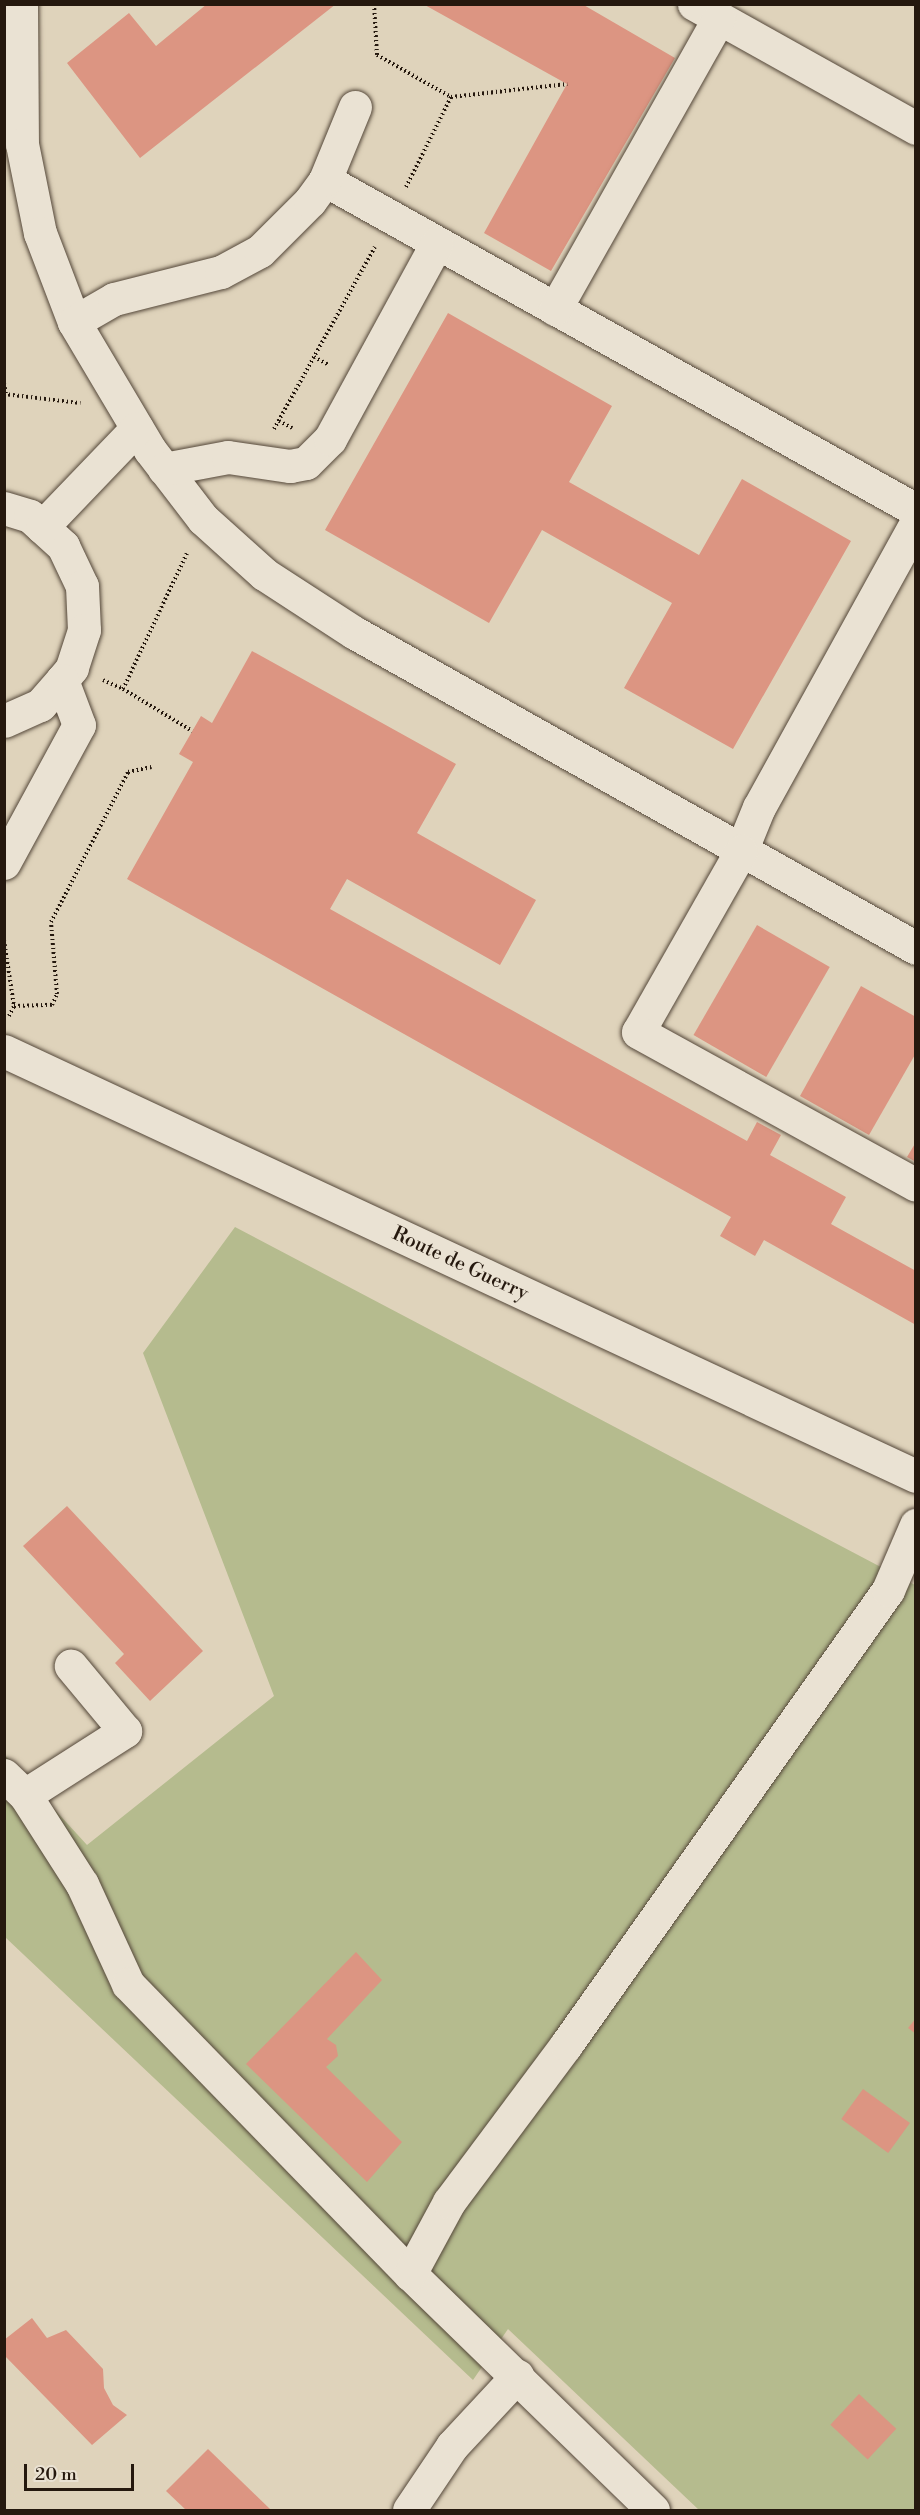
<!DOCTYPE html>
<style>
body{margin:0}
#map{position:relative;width:920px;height:2515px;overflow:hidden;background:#dfd3bb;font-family:"Libre Bodoni",serif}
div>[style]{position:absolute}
.green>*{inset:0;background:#b5bb8e}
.building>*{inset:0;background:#dc9582;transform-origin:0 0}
.path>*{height:4px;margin-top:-2px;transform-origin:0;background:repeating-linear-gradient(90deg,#25180e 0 1.5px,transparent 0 4.5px)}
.roads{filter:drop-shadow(0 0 2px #544739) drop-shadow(0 0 2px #544739)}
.minor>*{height:33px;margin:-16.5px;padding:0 16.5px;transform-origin:16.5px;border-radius:16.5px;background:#eae2d3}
span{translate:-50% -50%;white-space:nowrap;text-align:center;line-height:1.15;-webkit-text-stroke:4.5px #eae2d3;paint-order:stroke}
.street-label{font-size:20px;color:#25180e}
.frame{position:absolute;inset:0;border:6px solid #25180e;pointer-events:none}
.scale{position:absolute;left:24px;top:2464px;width:110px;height:27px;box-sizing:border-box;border:3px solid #25180e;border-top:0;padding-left:8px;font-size:18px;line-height:21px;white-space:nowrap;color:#25180e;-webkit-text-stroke:4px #eae2d3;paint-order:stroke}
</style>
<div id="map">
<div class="green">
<div style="clip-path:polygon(235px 1227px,915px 1585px,915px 2510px,699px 2510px,508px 2329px,473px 2380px,5px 1937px,4px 1754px,87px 1845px,274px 1696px,143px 1353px)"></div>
</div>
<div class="building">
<div style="clip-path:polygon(207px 4px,336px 4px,140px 158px,67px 63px,129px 13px,156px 46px)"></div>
<div style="clip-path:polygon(423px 4px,582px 4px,675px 58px,551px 271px,484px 233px,567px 84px)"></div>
<div style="clip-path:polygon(448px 313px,612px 406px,569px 482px,699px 555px,742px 479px,851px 541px,733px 749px,624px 688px,672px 603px,542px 530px,489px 623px,325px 530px)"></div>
<div style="clip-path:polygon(252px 651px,456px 764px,417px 833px,536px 900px,500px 965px,347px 879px,330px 909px,747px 1141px,757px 1122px,781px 1135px,770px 1155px,846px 1197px,831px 1224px,916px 1271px,916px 1325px,764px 1240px,755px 1256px,720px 1236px,731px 1217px,127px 879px,193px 762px,179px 754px,201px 716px,212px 723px)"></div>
<div style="left:757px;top:925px;width:84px;height:127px;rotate:30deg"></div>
<div style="clip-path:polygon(861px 986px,916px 1017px,916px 1053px,869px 1135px,800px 1096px)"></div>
<div style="clip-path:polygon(916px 1142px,916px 1162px,907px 1157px)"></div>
<div style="clip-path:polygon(67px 1506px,203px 1651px,150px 1701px,115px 1663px,124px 1654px,23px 1546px)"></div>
<div style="clip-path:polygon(356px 1952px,382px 1980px,327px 2039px,336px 2045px,338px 2056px,326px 2067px,402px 2142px,367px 2182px,246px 2064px)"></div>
<div style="clip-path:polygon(916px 2018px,916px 2034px,908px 2028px)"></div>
<div style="left:863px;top:2089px;width:58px;height:37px;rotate:36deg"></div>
<div style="clip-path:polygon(32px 2318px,47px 2338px,66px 2330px,103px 2369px,104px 2388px,113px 2405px,127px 2415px,92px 2445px,4px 2355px,4px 2340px)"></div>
<div style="left:859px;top:2394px;width:51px;height:42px;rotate:43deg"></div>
<div style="clip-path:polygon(208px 2449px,271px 2510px,186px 2510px,166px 2491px)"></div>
</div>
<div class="path">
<div style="left:374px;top:4px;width:51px;rotate:86.6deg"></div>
<div style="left:377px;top:55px;width:85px;rotate:29.6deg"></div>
<div style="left:406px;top:187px;width:101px;rotate:-63.4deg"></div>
<div style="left:451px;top:97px;width:117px;rotate:-6.4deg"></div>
<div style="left:314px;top:357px;width:17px;rotate:28deg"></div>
<div style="left:4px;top:383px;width:11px;rotate:80deg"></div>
<div style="left:4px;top:394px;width:77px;rotate:6.8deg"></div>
<div style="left:279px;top:421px;width:15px;rotate:28deg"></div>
<div style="left:274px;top:429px;width:208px;rotate:-61deg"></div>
<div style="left:103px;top:680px;width:22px;rotate:24deg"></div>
<div style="left:123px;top:689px;width:150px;rotate:-64.8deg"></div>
<div style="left:123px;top:689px;width:81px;rotate:31.3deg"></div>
<div style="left:4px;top:940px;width:67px;rotate:81.4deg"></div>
<div style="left:9px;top:1016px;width:11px;rotate:-63deg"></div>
<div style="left:14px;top:1006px;width:38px;rotate:-2deg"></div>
<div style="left:52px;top:1005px;width:12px;rotate:-66deg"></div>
<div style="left:57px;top:994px;width:72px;rotate:-94.8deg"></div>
<div style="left:51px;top:922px;width:169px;rotate:-62.8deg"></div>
<div style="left:128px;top:772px;width:24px;rotate:-12deg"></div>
</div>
<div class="roads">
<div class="minor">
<div style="left:21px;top:4px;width:140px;rotate:89.6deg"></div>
<div style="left:22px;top:144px;width:91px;rotate:78.6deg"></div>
<div style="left:40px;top:233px;width:95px;rotate:69.1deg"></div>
<div style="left:74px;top:322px;width:149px;rotate:59.3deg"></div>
<div style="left:150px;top:450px;width:87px;rotate:52.5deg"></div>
<div style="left:203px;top:519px;width:82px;rotate:42deg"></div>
<div style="left:264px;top:574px;width:108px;rotate:33deg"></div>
<div style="left:355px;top:633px;width:643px;rotate:29.31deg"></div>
<div style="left:694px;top:4px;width:254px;rotate:29.2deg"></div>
<div style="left:325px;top:180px;width:677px;rotate:29.18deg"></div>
<div style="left:555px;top:309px;width:334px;rotate:-60.6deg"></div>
<div style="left:74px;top:322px;width:46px;rotate:-29.9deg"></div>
<div style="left:114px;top:299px;width:110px;rotate:-14.2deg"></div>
<div style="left:221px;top:272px;width:44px;rotate:-28.3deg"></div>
<div style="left:260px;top:251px;width:71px;rotate:-45deg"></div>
<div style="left:310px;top:201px;width:26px;rotate:-54deg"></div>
<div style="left:325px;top:180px;width:79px;rotate:-67.7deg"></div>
<div style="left:164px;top:469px;width:65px;rotate:-10.6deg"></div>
<div style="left:228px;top:457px;width:63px;rotate:8.3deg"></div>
<div style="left:290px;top:466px;width:16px;rotate:-11deg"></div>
<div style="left:306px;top:463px;width:34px;rotate:-45deg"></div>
<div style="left:330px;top:439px;width:223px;rotate:-61.4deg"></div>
<div style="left:4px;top:508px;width:27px;rotate:17deg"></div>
<div style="left:30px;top:516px;width:45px;rotate:42.3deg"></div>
<div style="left:63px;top:546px;width:44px;rotate:64.6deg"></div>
<div style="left:82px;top:586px;width:44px;rotate:87.4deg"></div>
<div style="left:84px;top:630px;width:40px;rotate:108deg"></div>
<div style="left:72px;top:668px;width:16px;rotate:130deg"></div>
<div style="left:62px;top:680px;width:33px;rotate:131deg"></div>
<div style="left:40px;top:705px;width:39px;rotate:156deg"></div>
<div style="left:916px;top:523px;width:325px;rotate:118.9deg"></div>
<div style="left:759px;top:807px;width:48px;rotate:112.2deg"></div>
<div style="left:741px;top:851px;width:208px;rotate:119.6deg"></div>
<div style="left:638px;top:1032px;width:317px;rotate:28.8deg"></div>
<div style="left:42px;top:527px;width:137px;rotate:-46.2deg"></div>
<div style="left:4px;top:863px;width:157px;rotate:-61.5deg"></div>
<div style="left:79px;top:725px;width:48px;rotate:-110.7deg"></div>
<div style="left:4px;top:1051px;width:1006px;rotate:24.99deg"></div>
<div style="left:4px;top:1775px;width:29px;rotate:44deg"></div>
<div style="left:25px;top:1795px;width:106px;rotate:57.4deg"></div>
<div style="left:82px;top:1884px;width:110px;rotate:65.3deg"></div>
<div style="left:128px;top:1984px;width:405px;rotate:45.8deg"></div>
<div style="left:25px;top:1795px;width:119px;rotate:-32.6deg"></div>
<div style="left:125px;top:1731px;width:85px;rotate:-129.7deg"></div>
<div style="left:409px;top:2510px;width:77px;rotate:-56.1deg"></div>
<div style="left:452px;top:2446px;width:96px;rotate:-47.1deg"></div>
<div style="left:653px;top:2510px;width:339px;rotate:-135.8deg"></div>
<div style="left:410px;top:2274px;width:82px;rotate:-61.6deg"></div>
<div style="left:449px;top:2202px;width:196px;rotate:-53.3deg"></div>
<div style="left:566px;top:2045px;width:557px;rotate:-54.71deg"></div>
<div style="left:888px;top:1590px;width:71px;rotate:-66.7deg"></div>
</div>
</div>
<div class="street-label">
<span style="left:460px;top:1264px;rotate:25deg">Route de Guerry</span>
</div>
<div class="frame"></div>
<div class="scale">20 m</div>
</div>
